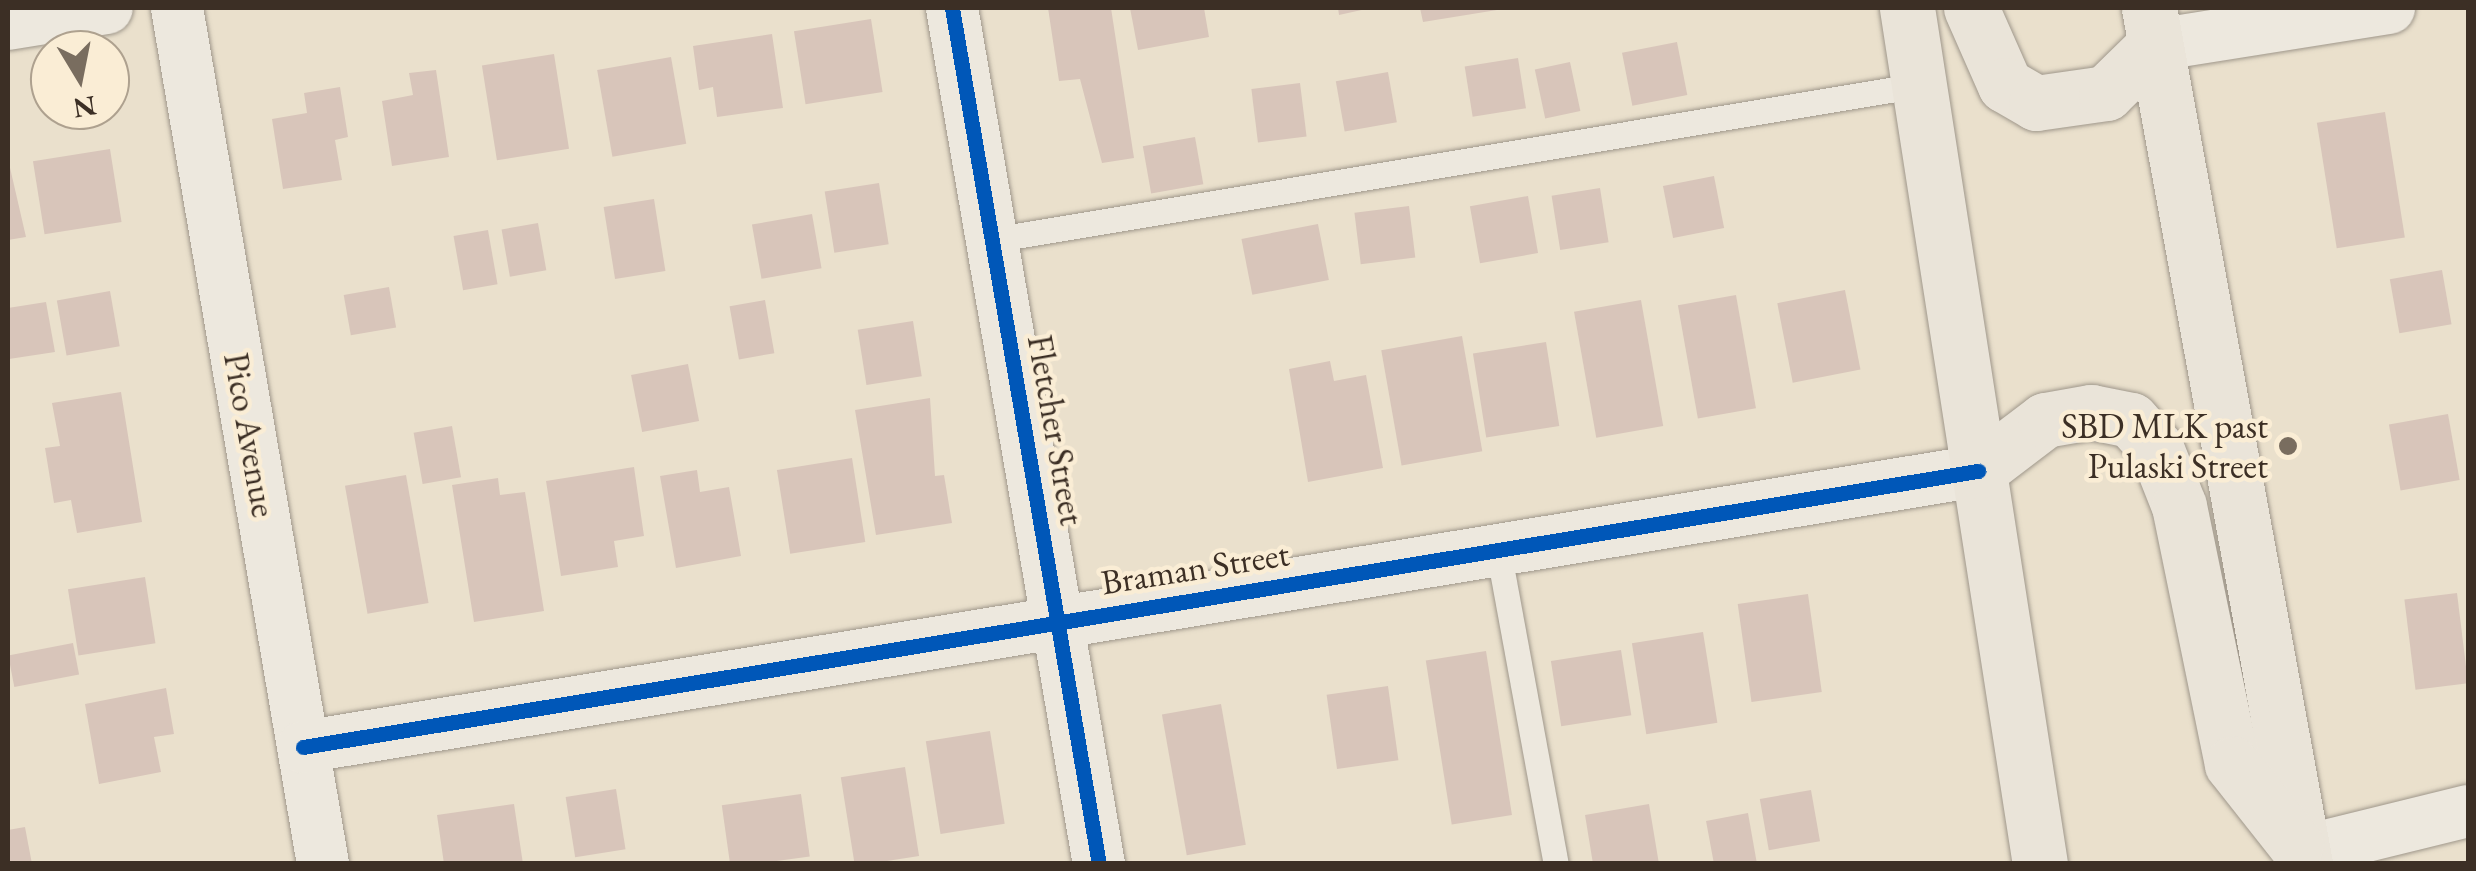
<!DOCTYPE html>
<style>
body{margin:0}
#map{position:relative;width:2476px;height:871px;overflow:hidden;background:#eae0cc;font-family:"EB Garamond",serif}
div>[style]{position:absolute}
.building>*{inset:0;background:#d8c5ba;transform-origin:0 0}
.roads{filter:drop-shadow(0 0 2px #9f978b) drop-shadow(0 0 2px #9f978b)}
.lane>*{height:25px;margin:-12.5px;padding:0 12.5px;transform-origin:12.5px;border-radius:12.5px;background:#ede8de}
.street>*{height:52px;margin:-26px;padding:0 26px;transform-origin:26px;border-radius:26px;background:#ede8de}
.primary>*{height:55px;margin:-27.5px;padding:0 27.5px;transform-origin:27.5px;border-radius:27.5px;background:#eae4d9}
.cycleway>*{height:15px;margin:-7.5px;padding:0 7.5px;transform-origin:7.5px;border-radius:7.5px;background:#0057b8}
.dots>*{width:28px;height:28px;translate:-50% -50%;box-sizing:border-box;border:5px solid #faedd5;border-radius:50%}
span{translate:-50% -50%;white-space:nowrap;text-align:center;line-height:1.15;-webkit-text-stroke:9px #faedd5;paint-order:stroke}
.poi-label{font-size:35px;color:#3c2f25}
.right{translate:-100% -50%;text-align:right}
.street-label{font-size:35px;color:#3c2f25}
.frame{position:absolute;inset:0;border:10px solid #3c2f25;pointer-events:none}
.north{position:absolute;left:30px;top:30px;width:100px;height:100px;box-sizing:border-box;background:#faedd5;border:2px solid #aea18f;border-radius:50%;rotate:170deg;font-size:28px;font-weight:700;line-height:40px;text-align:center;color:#3c2f25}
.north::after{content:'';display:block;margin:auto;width:35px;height:45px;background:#796d5f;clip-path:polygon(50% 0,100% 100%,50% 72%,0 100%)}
</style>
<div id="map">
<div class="building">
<div style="clip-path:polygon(1048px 8px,1111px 8px,1134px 158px,1102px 163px,1080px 79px,1059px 81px)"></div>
<div style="clip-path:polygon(1130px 8px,1204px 8px,1209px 37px,1138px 50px)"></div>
<div style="clip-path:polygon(1338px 8px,1366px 8px,1366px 9px,1339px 15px)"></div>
<div style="clip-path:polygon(1420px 8px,1497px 8px,1497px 10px,1423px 22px)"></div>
<div style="left:871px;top:19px;width:74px;height:78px;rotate:81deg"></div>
<div style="clip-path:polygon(772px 34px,783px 108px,717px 117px,713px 87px,699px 90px,693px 46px)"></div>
<div style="left:1677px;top:42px;width:54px;height:56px;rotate:79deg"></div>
<div style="left:554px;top:54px;width:96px;height:73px;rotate:81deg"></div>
<div style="left:671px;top:57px;width:88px;height:75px;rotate:80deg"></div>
<div style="left:1518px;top:58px;width:51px;height:54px;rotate:81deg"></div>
<div style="left:1570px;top:62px;width:50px;height:36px;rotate:78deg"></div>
<div style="clip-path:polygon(436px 70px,449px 157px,392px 166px,382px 101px,413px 95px,409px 73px)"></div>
<div style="left:1388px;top:72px;width:51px;height:53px;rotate:80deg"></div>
<div style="left:1300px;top:83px;width:54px;height:49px;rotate:83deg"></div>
<div style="clip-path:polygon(340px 87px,348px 137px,335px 140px,342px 180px,283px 189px,272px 119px,307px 113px,304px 93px)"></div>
<div style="left:2385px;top:112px;width:127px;height:69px;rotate:81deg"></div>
<div style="left:1195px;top:137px;width:48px;height:53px;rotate:80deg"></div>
<div style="left:110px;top:149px;width:74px;height:78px;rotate:81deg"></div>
<div style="clip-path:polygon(8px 159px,26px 237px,8px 240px)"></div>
<div style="left:1714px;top:176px;width:53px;height:52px;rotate:79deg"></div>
<div style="left:879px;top:183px;width:62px;height:55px;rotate:81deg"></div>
<div style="left:1600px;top:188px;width:55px;height:49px;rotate:81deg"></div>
<div style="left:1528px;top:196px;width:58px;height:59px;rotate:80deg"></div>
<div style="left:654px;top:199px;width:73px;height:51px;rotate:81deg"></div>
<div style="left:1409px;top:206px;width:52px;height:55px;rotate:83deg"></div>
<div style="left:812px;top:214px;width:55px;height:61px;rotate:80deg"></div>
<div style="left:538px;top:223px;width:48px;height:37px;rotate:80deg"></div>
<div style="left:1318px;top:224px;width:57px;height:78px;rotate:79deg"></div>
<div style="left:488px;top:230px;width:55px;height:35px;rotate:80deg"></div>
<div style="left:2442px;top:270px;width:55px;height:53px;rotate:80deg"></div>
<div style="left:389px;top:287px;width:41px;height:46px;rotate:80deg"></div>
<div style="left:1845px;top:290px;width:81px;height:69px;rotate:79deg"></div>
<div style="left:110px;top:291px;width:56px;height:54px;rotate:80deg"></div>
<div style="left:1736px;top:295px;width:115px;height:59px;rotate:80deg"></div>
<div style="left:765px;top:300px;width:54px;height:36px;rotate:80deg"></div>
<div style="left:1641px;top:300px;width:128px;height:68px;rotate:80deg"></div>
<div style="clip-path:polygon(46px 302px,55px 352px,9px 359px,8px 308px)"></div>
<div style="left:913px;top:321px;width:56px;height:56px;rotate:81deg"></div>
<div style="left:1462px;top:336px;width:117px;height:82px;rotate:80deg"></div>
<div style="left:1546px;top:342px;width:85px;height:74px;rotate:81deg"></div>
<div style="clip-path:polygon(1330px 361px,1334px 381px,1366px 375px,1383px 468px,1308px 482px,1289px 369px)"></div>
<div style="left:688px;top:364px;width:58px;height:58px;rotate:79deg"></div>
<div style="clip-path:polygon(121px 392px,142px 522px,77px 533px,71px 500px,54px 503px,45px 448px,60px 446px,52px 403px)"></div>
<div style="clip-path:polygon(930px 398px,935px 476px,944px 475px,952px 523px,876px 535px,855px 410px)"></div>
<div style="left:2448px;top:414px;width:67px;height:60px;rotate:80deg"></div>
<div style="left:452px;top:426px;width:52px;height:39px;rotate:80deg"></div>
<div style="left:852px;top:458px;width:85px;height:76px;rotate:81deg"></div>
<div style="clip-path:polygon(634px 467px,644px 536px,614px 541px,618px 567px,561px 576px,546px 481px)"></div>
<div style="clip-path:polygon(697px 470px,700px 492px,729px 487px,741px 556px,676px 568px,660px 476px)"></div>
<div style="left:406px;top:475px;width:130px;height:62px;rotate:80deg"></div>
<div style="clip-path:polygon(498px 478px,500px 495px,525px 492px,544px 611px,474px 622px,452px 485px)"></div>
<div style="left:145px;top:577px;width:67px;height:78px;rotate:81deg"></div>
<div style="left:2457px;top:593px;width:91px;height:53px;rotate:83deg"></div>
<div style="left:1808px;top:594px;width:99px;height:71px;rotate:82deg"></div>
<div style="left:1703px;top:632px;width:92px;height:72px;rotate:81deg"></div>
<div style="left:73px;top:643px;width:32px;height:66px;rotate:79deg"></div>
<div style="left:1621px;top:650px;width:66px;height:71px;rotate:81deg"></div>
<div style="left:1486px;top:651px;width:166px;height:61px;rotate:81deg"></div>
<div style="left:1388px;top:686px;width:75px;height:62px;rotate:82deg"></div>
<div style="clip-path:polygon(166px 688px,174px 734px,154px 737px,161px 772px,99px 784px,85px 704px)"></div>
<div style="left:1221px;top:704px;width:143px;height:60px;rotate:80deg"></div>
<div style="left:990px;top:731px;width:94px;height:65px;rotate:81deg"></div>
<div style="left:905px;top:767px;width:90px;height:65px;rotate:81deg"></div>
<div style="left:616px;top:789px;width:61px;height:51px;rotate:81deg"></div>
<div style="left:1811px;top:790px;width:52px;height:52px;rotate:80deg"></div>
<div style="left:801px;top:794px;width:63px;height:80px;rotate:82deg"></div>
<div style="clip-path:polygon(514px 804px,523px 864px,444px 864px,437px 815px)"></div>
<div style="clip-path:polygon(1649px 804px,1659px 864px,1593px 864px,1585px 815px)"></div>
<div style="clip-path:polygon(1748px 813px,1757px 864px,1714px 864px,1706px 821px)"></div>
<div style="clip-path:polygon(25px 827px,32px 864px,8px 864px,8px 830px)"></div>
</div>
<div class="roads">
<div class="lane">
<div style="left:992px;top:240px;width:940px;rotate:-9.49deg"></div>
<div style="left:1498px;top:549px;width:320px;rotate:79.6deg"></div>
</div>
<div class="street">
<div style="left:177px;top:8px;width:868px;rotate:80.32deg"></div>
<div style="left:952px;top:8px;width:869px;rotate:80.26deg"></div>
<div style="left:8px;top:24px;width:100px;rotate:-9.2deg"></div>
<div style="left:2155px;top:45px;width:237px;rotate:-9deg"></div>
<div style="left:303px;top:747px;width:1698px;rotate:-9.36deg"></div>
<div style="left:2301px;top:852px;width:172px;rotate:-13.8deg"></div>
</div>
<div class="primary">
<div style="left:1907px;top:8px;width:866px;rotate:81.17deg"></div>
<div style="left:1971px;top:8px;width:84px;rotate:66.2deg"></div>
<div style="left:2005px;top:85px;width:36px;rotate:30deg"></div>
<div style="left:2036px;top:103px;width:71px;rotate:-8.1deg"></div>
<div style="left:2106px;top:93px;width:69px;rotate:-44.4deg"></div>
<div style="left:2149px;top:8px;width:870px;rotate:79.67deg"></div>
<div style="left:1978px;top:471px;width:84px;rotate:-37.3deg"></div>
<div style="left:2045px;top:420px;width:47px;rotate:-9.9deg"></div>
<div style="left:2091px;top:412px;width:41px;rotate:11.3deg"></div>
<div style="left:2131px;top:420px;width:38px;rotate:48deg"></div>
<div style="left:2156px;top:448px;width:62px;rotate:68.4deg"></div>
<div style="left:2179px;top:506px;width:263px;rotate:78.4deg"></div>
<div style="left:2232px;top:764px;width:103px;rotate:51.7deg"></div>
</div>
</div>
<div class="cycleway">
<div style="left:952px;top:8px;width:869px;rotate:80.26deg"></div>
<div style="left:303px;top:747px;width:1698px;rotate:-9.36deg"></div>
</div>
<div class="dots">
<div style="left:2288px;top:446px;background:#796d5f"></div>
</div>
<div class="poi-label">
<span class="right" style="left:2268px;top:446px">SBD MLK past<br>Pulaski Street</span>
</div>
<div class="street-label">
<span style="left:1056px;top:430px;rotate:80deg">Fletcher Street</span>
<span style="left:250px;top:435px;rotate:80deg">Pico Avenue</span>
<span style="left:1195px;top:568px;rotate:-9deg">Braman Street</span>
</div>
<div class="frame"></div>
<div class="north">N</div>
</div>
